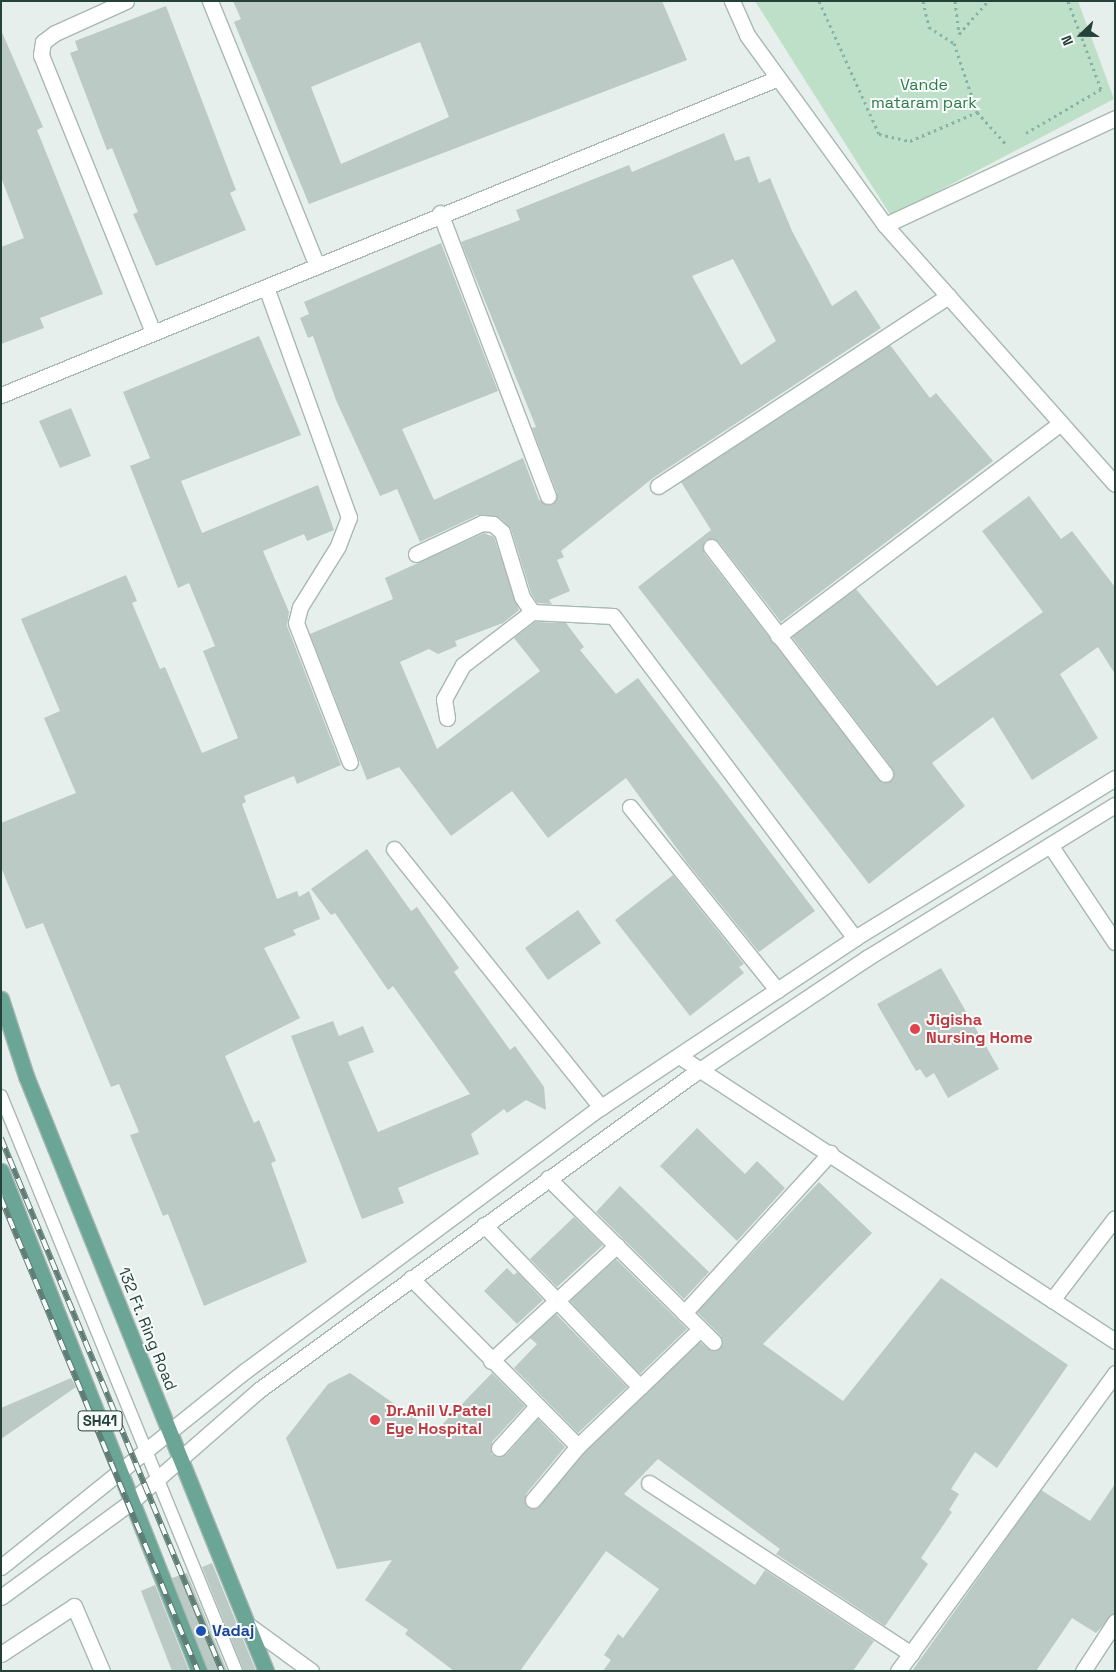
<!DOCTYPE html>
<html>
<head>
<meta charset="utf-8">
<style>
  body { margin:0 }
  #map { position:relative; width:1116px; height:1672px; overflow:hidden; background:#e6efeb; font-family:"Space Grotesk",sans-serif }
  div>[style] { position:absolute }
  .green>* { inset:0; background:#bfe0c8 }
  .building>* { inset:0; background:#bbcac4 }
  .path>* { height:3px; margin-top:-1.5px; transform-origin:0; background:repeating-linear-gradient(90deg,#86b3a5 0 2.5px,transparent 0 6.5px) }
  .roads { filter:drop-shadow(1px 0 #a8b8b2) drop-shadow(-1px 0 #a8b8b2) drop-shadow(0 1px #a8b8b2) drop-shadow(0 -1px #a8b8b2) }
  .service>* { height:12px; margin:-6px; padding:0 6px; transform-origin:6px; border-radius:6px; background:#fff }
  .minor>* { height:15px; margin:-7.5px; padding:0 7.5px; transform-origin:7.5px; border-radius:7.5px; background:#fff }
  .secondary>* { height:15px; margin:-7.5px; padding:0 7.5px; transform-origin:7.5px; border-radius:7.5px; background:#fff }
  .primary>* { height:15px; margin:-7.5px; padding:0 7.5px; transform-origin:7.5px; border-radius:7.5px; background:#6aa596 }
  .rail>* { height:5.5px; margin-top:-2.75px; transform-origin:0; background:repeating-linear-gradient(90deg,#f7fbf9 0 11px,#5f7d75 0 22px); box-sizing:border-box; border-block:1px solid #5f7d75 }
  .dots>* { width:14px; height:14px; translate:-50% -50%; box-sizing:border-box; border:2px solid #f7fbf9; border-radius:50% }
  span { translate:-50% -50%; white-space:nowrap; text-align:center; line-height:1.15; -webkit-text-stroke:4px #f7fbf9; paint-order:stroke }
  .shield-label span { padding:1px 4px; background:#f7fbf9; border:1px solid; border-radius:4px; -webkit-text-stroke-width:0 }
  .shield-label { font-size:15px; color:#24423a; font-weight:700 }
  .park-label { font-size:16px; color:#2d7a4b }
  .health-label { font-size:16px; color:#be3a42; font-weight:700 }
  .left { translate:0 -50%; text-align:left }
  .street-label { font-size:16px; color:#24423a }
  .transit-label { font-size:16px; color:#164399; font-weight:700 }
  .frame { position:absolute; inset:0; border:2px solid #24423a; pointer-events:none }
  .north { position:absolute; left:1056px; top:10px; width:50px; height:50px; -webkit-text-stroke:4px #f7fbf9; paint-order:stroke; rotate:248deg; font-size:14px; font-weight:700; line-height:20px; text-align:center; color:#24423a }
  .north::after { content:''; display:block; margin:auto; width:18px; height:22px; background:#24423a; clip-path:polygon(50% 0,100% 100%,50% 72%,0 100%) }
</style>
</head>
<body>
<div id="map">
  <div class="green">
    <div style="clip-path:polygon(755px 1px,1078px 1px,1114px 99px,891px 216px)"></div>
  </div>
  <div class="building">
    <div style="clip-path:polygon(evenodd,233px 1px,662px 1px,687px 60px,309px 204px,234px 22px,241px 19px,233px 1px,420px 42px,449px 117px,341px 164px,311px 87px,420px 42px)"></div>
    <div style="clip-path:polygon(166px 6px,236px 190px,230px 193px,246px 230px,156px 266px,133px 214px,138px 212px,112px 148px,107px 150px,70px 53px,78px 50px,75px 41px)"></div>
    <div style="clip-path:polygon(1px 30px,43px 127px,37px 130px,103px 294px,40px 318px,44px 328px,1px 344px,1px 247px,24px 238px,1px 177px)"></div>
    <div style="clip-path:polygon(evenodd,724px 133px,735px 161px,749px 156px,759px 183px,770px 178px,792px 231px,832px 306px,856px 290px,881px 328px,653px 478px,561px 551px,564px 557px,557px 560px,570px 591px,549px 600px,552px 604px,537px 603px,531px 593px,511px 529px,499px 517px,478px 515px,420px 542px,397px 489px,380px 496px,336px 400px,313px 336px,308px 338px,300px 318px,309px 314px,304px 302px,441px 243px,498px 391px,402px 429px,434px 500px,523px 458px,539px 500px,552px 505px,557px 493px,532px 428px,536px 427px,461px 242px,520px 220px,516px 210px,629px 165px,632px 172px,724px 133px,733px 259px,776px 341px,741px 365px,692px 276px,733px 259px)"></div>
    <div style="clip-path:polygon(259px 336px,301px 435px,181px 481px,202px 533px,318px 485px,334px 530px,307px 541px,304px 534px,263px 551px,289px 612px,287px 626px,341px 765px,297px 784px,294px 776px,244px 796px,246px 802px,242px 804px,277px 899px,297px 891px,299px 897px,309px 891px,320px 919px,293px 930px,296px 935px,264px 948px,300px 1018px,225px 1056px,254px 1123px,259px 1120px,276px 1161px,271px 1163px,307px 1262px,204px 1306px,168px 1214px,163px 1216px,130px 1135px,139px 1132px,119px 1084px,111px 1087px,43px 923px,26px 929px,1px 867px,1px 823px,76px 793px,44px 718px,60px 711px,21px 619px,126px 575px,137px 601px,132px 603px,160px 669px,165px 667px,202px 753px,238px 738px,203px 651px,215px 646px,189px 583px,178px 588px,130px 466px,150px 458px,123px 392px)"></div>
    <div style="clip-path:polygon(890px 345px,930px 398px,936px 393px,993px 461px,781px 622px,718px 541px,705px 540px,704px 553px,882px 783px,893px 778px,892px 768px,792px 637px,856px 589px,937px 686px,1043px 612px,982px 531px,1029px 496px,1061px 539px,1072px 531px,1115px 587px,1115px 674px,1098px 647px,1060px 674px,1098px 738px,1032px 780px,993px 717px,932px 763px,965px 806px,869px 884px,638px 587px,711px 530px,681px 482px)"></div>
    <div style="clip-path:polygon(71px 408px,91px 456px,60px 468px,39px 421px)"></div>
    <div style="clip-path:polygon(484px 533px,494px 537px,519px 610px,503px 623px,455px 641px,457px 646px,438px 654px,429px 649px,400px 662px,437px 749px,540px 671px,514px 638px,535px 622px,566px 623px,584px 647px,580px 650px,616px 694px,638px 678px,815px 911px,759px 952px,688px 864px,626px 778px,548px 838px,512px 791px,451px 836px,399px 767px,367px 780px,310px 634px,393px 599px,385px 578px)"></div>
    <div style="clip-path:polygon(367px 849px,411px 911px,417px 907px,459px 968px,454px 972px,510px 1050px,515px 1046px,544px 1087px,546px 1110px,526px 1100px,507px 1113px,504px 1109px,471px 1134px,479px 1154px,398px 1188px,404px 1203px,362px 1219px,291px 1036px,333px 1021px,339px 1036px,363px 1026px,374px 1052px,348px 1062px,378px 1132px,470px 1094px,393px 986px,388px 990px,335px 913px,331px 915px,311px 889px)"></div>
    <div style="clip-path:polygon(673px 875px,744px 964px,739px 967px,744px 973px,690px 1016px,615px 920px)"></div>
    <div style="clip-path:polygon(578px 910px,601px 943px,548px 980px,525px 948px)"></div>
    <div style="clip-path:polygon(941px 968px,999px 1069px,948px 1098px,934px 1073px,926px 1078px,920px 1069px,916px 1071px,877px 1004px)"></div>
    <div style="clip-path:polygon(697px 1128px,745px 1174px,757px 1161px,785px 1188px,737px 1241px,660px 1166px)"></div>
    <div style="clip-path:polygon(819px 1182px,872px 1233px,763px 1344px,843px 1401px,941px 1278px,1068px 1365px,997px 1468px,975px 1452px,951px 1489px,959px 1494px,949px 1510px,952px 1512px,921px 1558px,928px 1564px,885px 1626px,776px 1554px,780px 1549px,658px 1459px,624px 1494px,755px 1585px,765px 1570px,874px 1641px,853px 1671px,603px 1671px,611px 1660px,604px 1655px,618px 1634px,623px 1638px,659px 1589px,606px 1551px,520px 1671px,454px 1671px,405px 1634px,408px 1630px,365px 1600px,392px 1560px,337px 1569px,286px 1438px,328px 1384px,350px 1373px,435px 1432px,492px 1373px,525px 1406px,492px 1442px,492px 1455px,506px 1455px,538px 1419px,565px 1447px,526px 1494px,527px 1507px,537px 1509px,585px 1452px,700px 1342px,711px 1351px,721px 1348px,721px 1336px,697px 1312px)"></div>
    <div style="clip-path:polygon(620px 1186px,709px 1272px,684px 1299px,596px 1212px)"></div>
    <div style="clip-path:polygon(574px 1217px,603px 1245px,557px 1287px,530px 1259px)"></div>
    <div style="clip-path:polygon(616px 1259px,687px 1329px,640px 1374px,570px 1301px)"></div>
    <div style="clip-path:polygon(507px 1268px,514px 1275px,517px 1272px,543px 1300px,517px 1324px,484px 1291px)"></div>
    <div style="clip-path:polygon(556px 1314px,627px 1387px,578px 1433px,514px 1368px,537px 1344px,530px 1338px)"></div>
    <div style="clip-path:polygon(71px 1378px,76px 1387px,1px 1439px,1px 1408px)"></div>
    <div style="clip-path:polygon(1115px 1484px,1115px 1613px,1096px 1633px,1072px 1618px,1036px 1671px,912px 1671px,1041px 1490px,1090px 1521px)"></div>
    <div style="clip-path:polygon(212px 1563px,256px 1671px,244px 1671px,202px 1567px)"></div>
    <div style="clip-path:polygon(187px 1573px,227px 1671px,208px 1671px,172px 1578px)"></div>
    <div style="clip-path:polygon(155px 1585px,189px 1671px,172px 1671px,141px 1591px)"></div>
  </div>
  <div class="path">
    <div style="left:819px;top:1px;width:146px;rotate:65.7deg"></div>
    <div style="left:879px;top:134px;width:32px;rotate:13deg"></div>
    <div style="left:910px;top:141px;width:73px;rotate:-23.4deg"></div>
    <div style="left:977px;top:112px;width:42px;rotate:47.9deg"></div>
    <div style="left:923px;top:1px;width:27px;rotate:77deg"></div>
    <div style="left:929px;top:27px;width:30px;rotate:33deg"></div>
    <div style="left:954px;top:43px;width:73px;rotate:71.6deg"></div>
    <div style="left:955px;top:1px;width:33px;rotate:83deg"></div>
    <div style="left:959px;top:34px;width:44px;rotate:-48.7deg"></div>
    <div style="left:1026px;top:133px;width:87px;rotate:-30.4deg"></div>
    <div style="left:1101px;top:89px;width:94px;rotate:-110.6deg"></div>
  </div>
  <div class="roads">
    <div class="service">
      <div style="left:1px;top:1096px;width:621px;rotate:67.77deg"></div>
    </div>
    <div class="minor">
      <div style="left:126px;top:1px;width:78px;rotate:155.7deg"></div>
      <div style="left:55px;top:33px;width:15px;rotate:143deg"></div>
      <div style="left:43px;top:42px;width:13px;rotate:99deg"></div>
      <div style="left:41px;top:55px;width:299px;rotate:68deg"></div>
      <div style="left:210px;top:1px;width:286px;rotate:68deg"></div>
      <div style="left:732px;top:1px;width:37px;rotate:66deg"></div>
      <div style="left:747px;top:35px;width:235px;rotate:54deg"></div>
      <div style="left:885px;top:225px;width:346px;rotate:48.4deg"></div>
      <div style="left:440px;top:213px;width:303px;rotate:69.1deg"></div>
      <div style="left:885px;top:225px;width:254px;rotate:-24.9deg"></div>
      <div style="left:266px;top:287px;width:245px;rotate:70.2deg"></div>
      <div style="left:349px;top:517px;width:31px;rotate:111deg"></div>
      <div style="left:338px;top:546px;width:72px;rotate:121.9deg"></div>
      <div style="left:300px;top:607px;width:16px;rotate:104deg"></div>
      <div style="left:296px;top:623px;width:149px;rotate:68.8deg"></div>
      <div style="left:1px;top:395px;width:839px;rotate:-22.19deg"></div>
      <div style="left:658px;top:486px;width:347px;rotate:-33.2deg"></div>
      <div style="left:711px;top:547px;width:286px;rotate:52.5deg"></div>
      <div style="left:416px;top:554px;width:73px;rotate:-25.2deg"></div>
      <div style="left:482px;top:523px;width:11px;rotate:5deg"></div>
      <div style="left:493px;top:524px;width:12px;rotate:42deg"></div>
      <div style="left:502px;top:532px;width:68px;rotate:72.9deg"></div>
      <div style="left:522px;top:597px;width:18px;rotate:56deg"></div>
      <div style="left:532px;top:612px;width:81px;rotate:2.8deg"></div>
      <div style="left:613px;top:616px;width:403px;rotate:53.1deg"></div>
      <div style="left:778px;top:636px;width:354px;rotate:-37deg"></div>
      <div style="left:447px;top:718px;width:19px;rotate:-99deg"></div>
      <div style="left:444px;top:699px;width:39px;rotate:-61deg"></div>
      <div style="left:463px;top:665px;width:87px;rotate:-37.5deg"></div>
      <div style="left:630px;top:807px;width:235px;rotate:51.2deg"></div>
      <div style="left:1050px;top:845px;width:117px;rotate:56.2deg"></div>
      <div style="left:394px;top:849px;width:331px;rotate:51.3deg"></div>
      <div style="left:679px;top:1056px;width:521px;rotate:33.17deg"></div>
      <div style="left:548px;top:1178px;width:233px;rotate:44.7deg"></div>
      <div style="left:411px;top:1278px;width:237px;rotate:45.2deg"></div>
      <div style="left:578px;top:1446px;width:86px;rotate:-43.6deg"></div>
      <div style="left:640px;top:1387px;width:225px;rotate:-133.9deg"></div>
      <div style="left:1052px;top:1300px;width:103px;rotate:-52.5deg"></div>
      <div style="left:684px;top:1313px;width:217px;rotate:-47.6deg"></div>
      <div style="left:491px;top:1361px;width:171px;rotate:-42.6deg"></div>
      <div style="left:640px;top:1387px;width:83px;rotate:-44deg"></div>
      <div style="left:499px;top:1448px;width:57px;rotate:-47.9deg"></div>
      <div style="left:649px;top:1483px;width:313px;rotate:33.1deg"></div>
      <div style="left:533px;top:1500px;width:70px;rotate:-50.2deg"></div>
      <div style="left:248px;top:1625px;width:78px;rotate:36.1deg"></div>
      <div style="left:1px;top:1654px;width:87px;rotate:-33.3deg"></div>
      <div style="left:74px;top:1606px;width:71px;rotate:66.7deg"></div>
      <div style="left:898px;top:1671px;width:369px;rotate:-53.9deg"></div>
      <div style="left:1083px;top:1671px;width:59px;rotate:-56.9deg"></div>
    </div>
    <div class="secondary">
      <div style="left:1px;top:1567px;width:313px;rotate:-38.8deg"></div>
      <div style="left:245px;top:1371px;width:443px;rotate:-36.6deg"></div>
      <div style="left:601px;top:1107px;width:305px;rotate:-33.6deg"></div>
      <div style="left:855px;top:938px;width:305px;rotate:-31.6deg"></div>
      <div style="left:1px;top:1597px;width:161px;rotate:-36.2deg"></div>
      <div style="left:131px;top:1502px;width:170px;rotate:-41.2deg"></div>
      <div style="left:259px;top:1390px;width:535px;rotate:-36.04deg"></div>
      <div style="left:692px;top:1075px;width:211px;rotate:-33.8deg"></div>
      <div style="left:867px;top:958px;width:291px;rotate:-31.7deg"></div>
    </div>
    <div class="primary">
      <div style="left:1px;top:999px;width:81px;rotate:72deg"></div>
      <div style="left:26px;top:1076px;width:642px;rotate:68.03deg"></div>
      <div style="left:1px;top:1171px;width:538px;rotate:68.4deg"></div>
    </div>
  </div>
  <div class="rail">
    <div style="left:1px;top:1138px;width:577px;rotate:67.48deg"></div>
    <div style="left:1px;top:1198px;width:512px;rotate:67.39deg"></div>
  </div>
  <div class="dots">
    <div style="left:915px;top:1029px;background:#e0444e"></div>
    <div style="left:375px;top:1420px;background:#e0444e"></div>
    <div style="left:201px;top:1631px;background:#1a4fb4"></div>
  </div>
  <div class="shield-label">
    <span style="left:100px;top:1421px">SH41</span>
  </div>
  <div class="park-label">
    <span style="left:924px;top:94px">Vande<br>mataram park</span>
  </div>
  <div class="health-label">
    <span class="left" style="left:926px;top:1029px">Jigisha<br>Nursing Home</span>
    <span class="left" style="left:386px;top:1420px">Dr.Anil V.Patel<br>Eye Hospital</span>
  </div>
  <div class="street-label">
    <span style="left:147px;top:1329px;rotate:68deg">132 Ft. Ring Road</span>
  </div>
  <div class="transit-label">
    <span class="left" style="left:212px;top:1631px">Vadaj</span>
  </div>
  <div class="frame"></div>
  <div class="north">N</div>
</div>
</body>
</html>
